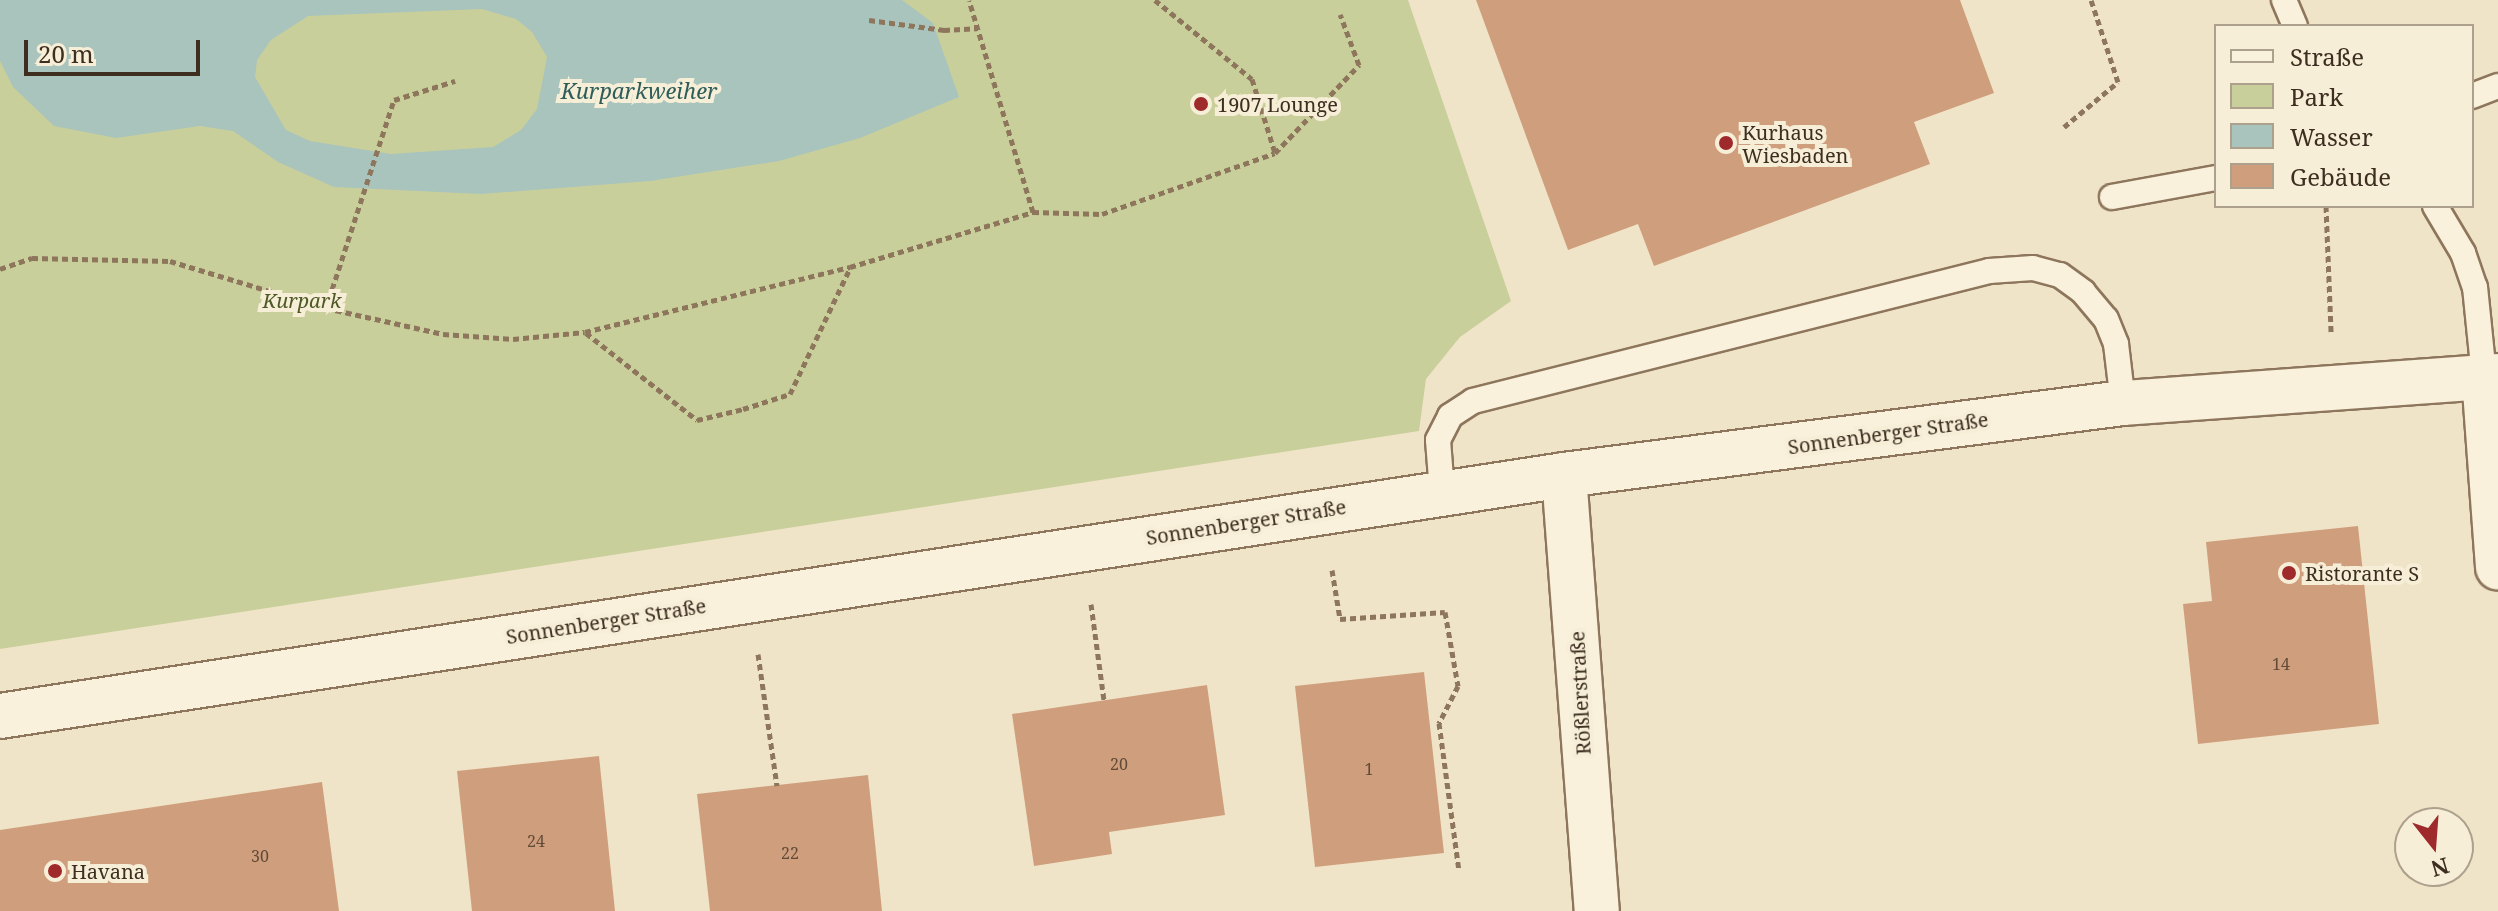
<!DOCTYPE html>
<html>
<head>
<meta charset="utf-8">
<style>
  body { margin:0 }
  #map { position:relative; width:2498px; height:911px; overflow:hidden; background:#f0e4c8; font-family:"Noto Serif",serif }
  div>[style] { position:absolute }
  .green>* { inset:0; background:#c9cf9b }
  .water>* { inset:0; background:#a9c4bc }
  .building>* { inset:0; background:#cf9f7d }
  .path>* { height:5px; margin-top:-2.5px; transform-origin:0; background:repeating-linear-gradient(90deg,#8d765c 0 6px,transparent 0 10px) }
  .roads { filter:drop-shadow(2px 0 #8d765c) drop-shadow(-2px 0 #8d765c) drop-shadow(0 2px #8d765c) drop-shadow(0 -2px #8d765c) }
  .lane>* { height:24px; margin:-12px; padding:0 12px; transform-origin:12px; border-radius:12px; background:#faf1dc }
  .street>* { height:44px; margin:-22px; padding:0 22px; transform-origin:22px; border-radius:22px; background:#faf1dc }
  .secondary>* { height:44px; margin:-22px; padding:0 22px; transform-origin:22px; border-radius:22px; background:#faf1dc }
  .dots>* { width:22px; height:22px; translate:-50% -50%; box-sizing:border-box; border:4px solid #f7eed8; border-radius:50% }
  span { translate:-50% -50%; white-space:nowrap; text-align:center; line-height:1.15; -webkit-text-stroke:8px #f7eed8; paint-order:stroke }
  .number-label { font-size:16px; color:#624a37 }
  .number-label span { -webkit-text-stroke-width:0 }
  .poi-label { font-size:20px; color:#3d2e20 }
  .left { translate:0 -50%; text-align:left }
  .park-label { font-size:20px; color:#4d5a26; font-style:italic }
  .street-label { font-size:20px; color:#3d2e20 }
  .water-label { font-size:22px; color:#2f5d5a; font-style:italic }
  .legend { position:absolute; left:2214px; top:24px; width:260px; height:184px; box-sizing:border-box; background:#f7eed8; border:2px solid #ada18e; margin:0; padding:10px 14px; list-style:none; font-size:24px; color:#3d2e20 }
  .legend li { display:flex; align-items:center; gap:16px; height:40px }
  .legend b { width:40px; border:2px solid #ada18e }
  .north { position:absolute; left:2394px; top:807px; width:80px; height:80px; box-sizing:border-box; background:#f7eed8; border:2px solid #ada18e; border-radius:50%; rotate:163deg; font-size:22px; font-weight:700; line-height:32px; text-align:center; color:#3d2e20 }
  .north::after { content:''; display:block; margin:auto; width:28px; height:36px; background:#9e2a2b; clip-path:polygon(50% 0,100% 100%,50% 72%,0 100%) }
  .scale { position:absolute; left:24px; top:40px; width:176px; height:36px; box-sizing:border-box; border:4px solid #3d2e20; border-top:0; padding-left:10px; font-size:24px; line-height:28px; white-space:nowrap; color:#3d2e20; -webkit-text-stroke:6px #f7eed8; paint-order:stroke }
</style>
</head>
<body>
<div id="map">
  <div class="green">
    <div style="clip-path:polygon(0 0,1408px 0,1511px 301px,1460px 337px,1426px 379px,1419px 431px,0 649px)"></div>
  </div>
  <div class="water">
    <div style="clip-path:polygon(evenodd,0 0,902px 0,933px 23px,959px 97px,860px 138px,779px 161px,650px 181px,481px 194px,334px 187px,278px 162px,233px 131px,200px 126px,116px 138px,54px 126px,13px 87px,0 61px,0 0,482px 9px,516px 19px,532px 32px,547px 57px,537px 109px,521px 130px,493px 147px,391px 154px,310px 141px,286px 130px,255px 77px,257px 60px,271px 40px,308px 16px,482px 9px)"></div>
  </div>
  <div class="building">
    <div style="clip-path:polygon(1476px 0,1960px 0,1994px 93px,1914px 122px,1930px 164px,1654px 266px,1638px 224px,1568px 250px)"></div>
    <div style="clip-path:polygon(2358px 526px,2379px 724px,2198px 744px,2183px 604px,2212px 601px,2206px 542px)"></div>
    <div style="clip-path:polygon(1424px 672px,1444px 853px,1315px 867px,1295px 686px)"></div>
    <div style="clip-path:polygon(1207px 685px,1225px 815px,1109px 832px,1112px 854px,1034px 866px,1012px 714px)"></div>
    <div style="clip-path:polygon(599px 756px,615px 911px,472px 911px,457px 771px)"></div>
    <div style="clip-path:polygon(868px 775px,882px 911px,710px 911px,697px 794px)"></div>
    <div style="clip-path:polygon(322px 782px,339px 911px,0 911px,0 830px)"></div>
  </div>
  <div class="path">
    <div style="left:1155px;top:0;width:125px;rotate:39.2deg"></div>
    <div style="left:1252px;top:79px;width:77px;rotate:72.7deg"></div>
    <div style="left:869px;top:20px;width:76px;rotate:7.6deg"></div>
    <div style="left:944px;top:30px;width:33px;rotate:-3deg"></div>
    <div style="left:2064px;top:127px;width:70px;rotate:-39.8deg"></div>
    <div style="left:2118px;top:82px;width:86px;rotate:-108.2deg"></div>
    <div style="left:2326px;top:206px;width:126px;rotate:87.7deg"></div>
    <div style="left:1033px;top:212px;width:69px;rotate:1.7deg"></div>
    <div style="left:1102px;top:214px;width:183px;rotate:-19.4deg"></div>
    <div style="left:1275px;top:153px;width:122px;rotate:-46.3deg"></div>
    <div style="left:1359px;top:65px;width:54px;rotate:-110.4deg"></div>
    <div style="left:0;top:269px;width:34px;rotate:-19deg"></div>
    <div style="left:32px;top:258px;width:138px;rotate:1.2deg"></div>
    <div style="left:170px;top:261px;width:163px;rotate:16.8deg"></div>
    <div style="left:326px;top:308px;width:120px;rotate:12.5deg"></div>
    <div style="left:443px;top:334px;width:70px;rotate:4.1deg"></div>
    <div style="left:513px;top:339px;width:72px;rotate:-5.6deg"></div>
    <div style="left:585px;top:332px;width:273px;rotate:-13.8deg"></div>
    <div style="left:850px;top:267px;width:191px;rotate:-16.7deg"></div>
    <div style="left:1033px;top:212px;width:221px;rotate:-106.8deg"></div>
    <div style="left:326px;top:308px;width:219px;rotate:-71.9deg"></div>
    <div style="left:394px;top:100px;width:64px;rotate:-17.3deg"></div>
    <div style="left:586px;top:333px;width:141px;rotate:38.1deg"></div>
    <div style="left:697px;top:420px;width:47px;rotate:-13.4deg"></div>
    <div style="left:743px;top:409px;width:49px;rotate:-17.7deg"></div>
    <div style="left:790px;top:394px;width:140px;rotate:-64.5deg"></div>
    <div style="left:1332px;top:570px;width:50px;rotate:80.7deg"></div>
    <div style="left:1340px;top:619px;width:105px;rotate:-3.8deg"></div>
    <div style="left:1445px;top:612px;width:75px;rotate:80deg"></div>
    <div style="left:1458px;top:686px;width:42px;rotate:117.2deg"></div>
    <div style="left:1439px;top:723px;width:149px;rotate:82.3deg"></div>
    <div style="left:1091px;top:604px;width:97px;rotate:82.3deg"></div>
    <div style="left:758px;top:654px;width:133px;rotate:81.8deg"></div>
  </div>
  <div class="roads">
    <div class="lane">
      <div style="left:2284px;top:0;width:28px;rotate:67deg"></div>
      <div style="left:2472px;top:96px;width:28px;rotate:-21deg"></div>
      <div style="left:2112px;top:197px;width:106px;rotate:-10.4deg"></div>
      <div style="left:2435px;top:206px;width:55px;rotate:59.2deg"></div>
      <div style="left:2463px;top:253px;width:36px;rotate:71deg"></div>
      <div style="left:2475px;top:287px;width:89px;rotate:84.2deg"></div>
      <div style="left:1442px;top:492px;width:52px;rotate:-94.4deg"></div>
      <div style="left:1438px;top:440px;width:27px;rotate:-63deg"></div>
      <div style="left:1450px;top:416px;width:27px;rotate:-33deg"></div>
      <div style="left:1473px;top:401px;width:532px;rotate:-14.14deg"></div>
      <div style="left:1989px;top:271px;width:44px;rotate:-3.9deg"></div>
      <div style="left:2033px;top:268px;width:28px;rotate:15deg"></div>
      <div style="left:2060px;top:275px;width:29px;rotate:36deg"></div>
      <div style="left:2083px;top:292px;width:35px;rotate:50deg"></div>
      <div style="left:2106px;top:319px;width:27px;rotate:68deg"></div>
      <div style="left:2116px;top:344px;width:59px;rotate:83.2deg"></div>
    </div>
    <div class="street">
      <div style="left:2484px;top:376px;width:192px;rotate:85.8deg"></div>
      <div style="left:1564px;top:475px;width:437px;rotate:85.7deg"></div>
    </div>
    <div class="secondary">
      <div style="left:0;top:716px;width:1582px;rotate:-8.76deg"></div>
      <div style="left:1564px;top:475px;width:564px;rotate:-7.34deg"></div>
      <div style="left:2123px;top:403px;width:376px;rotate:-4.1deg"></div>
    </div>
  </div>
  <div class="dots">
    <div style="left:1201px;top:104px;background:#9e2a2b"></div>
    <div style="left:1726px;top:143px;background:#9e2a2b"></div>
    <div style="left:2289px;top:573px;background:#9e2a2b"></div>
    <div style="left:55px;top:871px;background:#9e2a2b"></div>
  </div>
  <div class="number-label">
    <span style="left:2281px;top:664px">14</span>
    <span style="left:1119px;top:764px">20</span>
    <span style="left:1369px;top:769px">1</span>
    <span style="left:536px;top:841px">24</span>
    <span style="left:790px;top:853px">22</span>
    <span style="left:260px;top:856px">30</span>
  </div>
  <div class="poi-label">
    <span class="left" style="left:1217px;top:104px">1907 Lounge</span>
    <span class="left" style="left:1742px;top:144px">Kurhaus<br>Wiesbaden</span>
    <span class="left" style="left:2305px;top:573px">Ristorante S</span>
    <span class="left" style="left:71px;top:871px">Havana</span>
  </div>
  <div class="park-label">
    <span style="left:302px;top:300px">Kurpark</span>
  </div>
  <div class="street-label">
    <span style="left:1888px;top:433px;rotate:-8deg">Sonnenberger Straße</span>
    <span style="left:1246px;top:522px;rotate:-9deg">Sonnenberger Straße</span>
    <span style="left:606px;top:621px;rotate:-9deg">Sonnenberger Straße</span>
    <span style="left:1580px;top:693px;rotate:-93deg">Rößlerstraße</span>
  </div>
  <div class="water-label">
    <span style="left:639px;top:91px">Kurparkweiher</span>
  </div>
  <ul class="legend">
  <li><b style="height:10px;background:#faf1dc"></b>Straße</li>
  <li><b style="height:22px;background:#c9cf9b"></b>Park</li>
  <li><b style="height:22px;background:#a9c4bc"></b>Wasser</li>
  <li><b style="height:22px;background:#cf9f7d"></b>Gebäude</li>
  </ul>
  <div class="north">N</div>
  <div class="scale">20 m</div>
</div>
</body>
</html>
